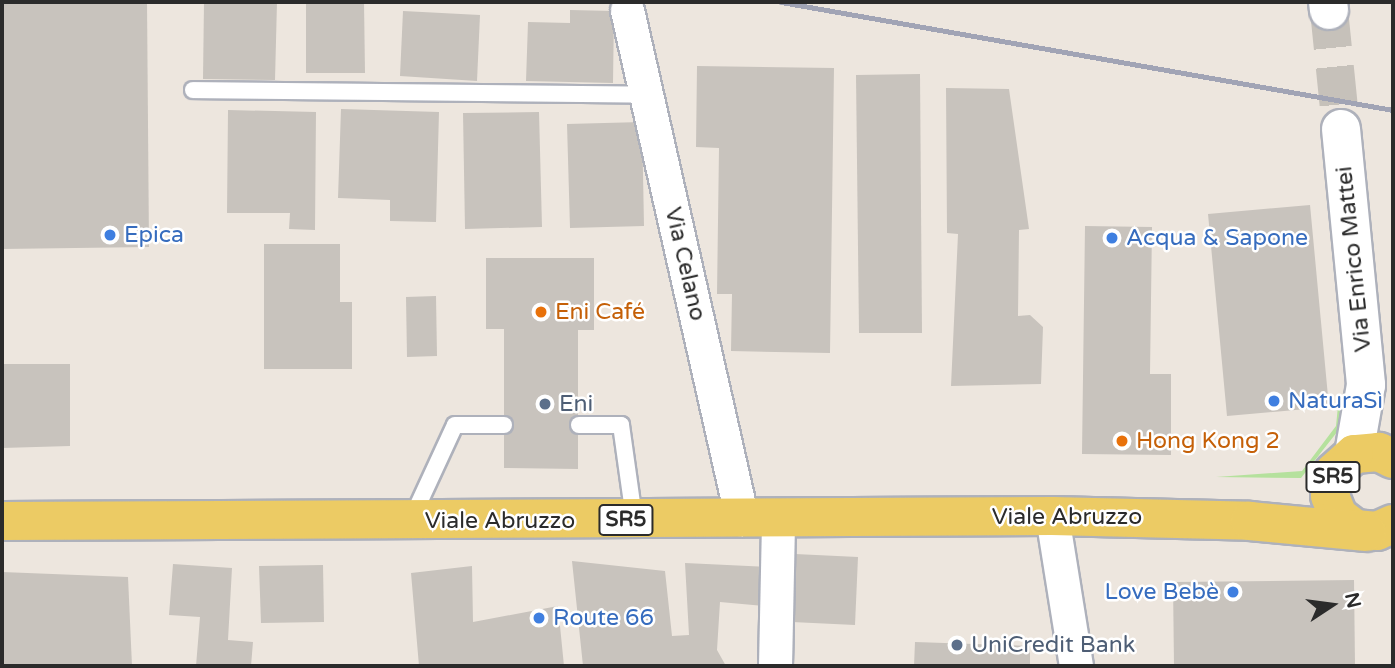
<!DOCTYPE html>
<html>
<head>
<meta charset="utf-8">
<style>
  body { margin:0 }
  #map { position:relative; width:1395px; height:668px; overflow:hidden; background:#ede6de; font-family:"Varela Round",sans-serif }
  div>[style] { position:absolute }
  .green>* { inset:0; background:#b5e19d }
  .building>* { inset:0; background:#c8c3bd }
  .tertiary-tunnel>* { height:38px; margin-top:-19px; transform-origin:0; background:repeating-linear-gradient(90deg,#c6c1ba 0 38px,transparent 0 57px) }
  .roads { filter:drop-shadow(2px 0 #aeb1bb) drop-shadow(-2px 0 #aeb1bb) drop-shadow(0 2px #aeb1bb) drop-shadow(0 -2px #aeb1bb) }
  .service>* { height:16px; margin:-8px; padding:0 8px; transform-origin:8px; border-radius:8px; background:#fff }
  .minor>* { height:33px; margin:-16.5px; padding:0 16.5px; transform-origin:16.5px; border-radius:16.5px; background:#fff }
  .tertiary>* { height:38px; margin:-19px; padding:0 19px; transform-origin:19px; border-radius:19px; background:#fff }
  .primary>* { height:38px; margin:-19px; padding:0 19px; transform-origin:19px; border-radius:19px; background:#eccb64 }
  .rail>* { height:5px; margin:-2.5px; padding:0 2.5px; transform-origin:2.5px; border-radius:2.5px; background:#a1a4b5 }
  .dots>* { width:19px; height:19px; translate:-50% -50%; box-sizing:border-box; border:4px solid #fff; border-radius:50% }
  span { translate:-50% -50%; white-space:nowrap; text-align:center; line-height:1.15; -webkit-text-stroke:5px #fff; paint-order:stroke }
  .shield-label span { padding:2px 5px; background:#fff; border:2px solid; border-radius:5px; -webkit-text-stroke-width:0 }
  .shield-label { font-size:21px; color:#2b2b2b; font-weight:700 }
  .shop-label { font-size:23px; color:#366cbe }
  .left { translate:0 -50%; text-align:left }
  .right { translate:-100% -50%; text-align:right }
  .street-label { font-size:23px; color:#2b2b2b }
  .food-label { font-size:23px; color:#c56008 }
  .service-label { font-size:23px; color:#4e5e75 }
  .frame { position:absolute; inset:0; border:4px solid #2b2b2b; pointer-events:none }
  .north { position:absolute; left:1297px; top:570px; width:70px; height:70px; -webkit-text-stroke:5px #fff; paint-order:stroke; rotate:77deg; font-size:19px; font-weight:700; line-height:28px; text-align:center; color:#2b2b2b }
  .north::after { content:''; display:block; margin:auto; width:24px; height:32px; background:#2b2b2b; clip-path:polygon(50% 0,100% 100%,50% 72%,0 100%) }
</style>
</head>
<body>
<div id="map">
  <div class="green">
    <div style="clip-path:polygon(1338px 406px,1344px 406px,1341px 427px,1301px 478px,1216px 477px,1302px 471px,1336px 426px)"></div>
  </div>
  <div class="building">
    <div style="clip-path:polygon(2px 2px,147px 2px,149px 247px,2px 249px)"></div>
    <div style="clip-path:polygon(204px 2px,277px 2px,275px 80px,203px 79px)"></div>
    <div style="clip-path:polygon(306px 2px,364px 2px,365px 73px,306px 73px)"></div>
    <div style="clip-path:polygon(570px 10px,614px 11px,613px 83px,526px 81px,528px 22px,570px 23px)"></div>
    <div style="clip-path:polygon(403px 11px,480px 15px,477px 81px,400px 76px)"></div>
    <div style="clip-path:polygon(697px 66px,834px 68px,830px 353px,731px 351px,732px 294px,717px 294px,719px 148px,696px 147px)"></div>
    <div style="clip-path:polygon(920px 74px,922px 333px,859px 333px,856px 75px)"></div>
    <div style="clip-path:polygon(946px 88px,1009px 89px,1029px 229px,1019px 230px,1018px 316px,1030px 315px,1043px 327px,1041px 384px,951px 386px,958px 234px,947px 233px)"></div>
    <div style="clip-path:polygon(341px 109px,439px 112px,436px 222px,390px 221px,390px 200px,338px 198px)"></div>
    <div style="clip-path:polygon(228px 110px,316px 112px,315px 230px,289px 229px,290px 213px,227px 213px)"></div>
    <div style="clip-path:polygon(539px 112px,542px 227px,465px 229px,463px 113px)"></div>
    <div style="clip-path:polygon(642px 122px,644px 226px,570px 228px,567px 124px)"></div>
    <div style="clip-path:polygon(1310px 205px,1329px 407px,1227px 416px,1208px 214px)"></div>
    <div style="clip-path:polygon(1085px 226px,1152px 227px,1150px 374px,1171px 374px,1171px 455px,1082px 454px)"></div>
    <div style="clip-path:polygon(264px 244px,340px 244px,340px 302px,352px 302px,352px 369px,264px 369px)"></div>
    <div style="clip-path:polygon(486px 258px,594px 258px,594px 330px,578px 330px,578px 469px,504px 468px,504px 329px,486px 329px)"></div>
    <div style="clip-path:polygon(436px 296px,437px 356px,407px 357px,406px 297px)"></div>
    <div style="clip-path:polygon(2px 364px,70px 364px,70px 446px,2px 448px)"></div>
    <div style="clip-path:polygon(795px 554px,858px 557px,855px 625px,792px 622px)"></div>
    <div style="clip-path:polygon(572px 561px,665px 571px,672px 636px,689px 635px,685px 563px,767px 567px,765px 606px,720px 602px,717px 650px,726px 666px,583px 666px)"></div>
    <div style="clip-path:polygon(173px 564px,232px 568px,228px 640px,253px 642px,251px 666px,196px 666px,200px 617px,169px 615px)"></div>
    <div style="clip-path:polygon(323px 565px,324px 622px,261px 623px,259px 566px)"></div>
    <div style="clip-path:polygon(472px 566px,473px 622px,558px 606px,564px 666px,419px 666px,411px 573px)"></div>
    <div style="clip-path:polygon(2px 572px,128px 577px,132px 666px,2px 666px)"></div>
    <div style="clip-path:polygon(1354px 580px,1355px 666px,1174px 666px,1173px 582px)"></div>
    <div style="clip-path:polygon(915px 642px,1030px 646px,1030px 666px,914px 666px)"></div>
  </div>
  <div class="tertiary-tunnel">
    <div style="left:1329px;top:10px;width:120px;rotate:84.2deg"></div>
  </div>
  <div class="roads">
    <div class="service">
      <div style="left:193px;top:90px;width:454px;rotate:0.6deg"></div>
      <div style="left:579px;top:425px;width:42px"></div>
      <div style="left:621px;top:425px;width:93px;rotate:82deg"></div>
      <div style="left:412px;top:518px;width:102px;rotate:-65.2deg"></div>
      <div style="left:455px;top:425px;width:49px"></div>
    </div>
    <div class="minor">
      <div style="left:627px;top:10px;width:522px;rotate:77.27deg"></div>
      <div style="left:1052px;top:516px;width:152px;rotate:80.9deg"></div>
      <div style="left:775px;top:666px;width:148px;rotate:-88.8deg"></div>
    </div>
    <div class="tertiary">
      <div style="left:1328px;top:2px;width:8px;rotate:83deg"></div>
      <div style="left:1341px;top:129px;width:257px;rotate:84.4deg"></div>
      <div style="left:1366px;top:385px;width:70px;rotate:99.9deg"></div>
    </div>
    <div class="primary">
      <div style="left:1393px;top:459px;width:16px;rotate:-153deg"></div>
      <div style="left:1379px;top:452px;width:25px;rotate:175deg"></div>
      <div style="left:1354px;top:454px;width:27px;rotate:138deg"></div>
      <div style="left:1334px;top:472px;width:24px;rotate:99deg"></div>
      <div style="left:1330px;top:496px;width:22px;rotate:68deg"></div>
      <div style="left:1338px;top:516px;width:21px;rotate:37deg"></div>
      <div style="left:1355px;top:529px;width:22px;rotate:5deg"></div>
      <div style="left:1377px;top:531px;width:17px;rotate:-24deg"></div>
      <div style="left:2px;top:521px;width:1050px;rotate:-0.27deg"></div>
      <div style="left:1052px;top:516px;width:198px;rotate:1.4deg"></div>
      <div style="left:1250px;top:521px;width:117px;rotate:5.4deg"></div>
    </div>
  </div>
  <div class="rail">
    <div style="left:781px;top:2px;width:621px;rotate:10.01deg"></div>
  </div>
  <div class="dots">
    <div style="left:110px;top:235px;background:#3f7fe0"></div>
    <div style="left:1112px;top:238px;background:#3f7fe0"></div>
    <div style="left:541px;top:312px;background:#e8710a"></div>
    <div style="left:1274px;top:401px;background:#3f7fe0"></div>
    <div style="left:545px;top:404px;background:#5c6f8a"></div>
    <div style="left:1122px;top:441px;background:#e8710a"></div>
    <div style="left:1233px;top:592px;background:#3f7fe0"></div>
    <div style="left:539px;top:618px;background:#3f7fe0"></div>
    <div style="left:957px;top:645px;background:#5c6f8a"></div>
  </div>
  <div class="shield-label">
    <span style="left:1333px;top:477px">SR5</span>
    <span style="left:626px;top:520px">SR5</span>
  </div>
  <div class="shop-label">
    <span class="left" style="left:124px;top:235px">Epica</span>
    <span class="left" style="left:1126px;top:238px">Acqua &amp; Sapone</span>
    <span class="left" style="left:1288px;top:401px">NaturaSì</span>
    <span class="right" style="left:1219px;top:592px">Love Bebè</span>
    <span class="left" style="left:553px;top:618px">Route 66</span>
  </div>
  <div class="street-label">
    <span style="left:1354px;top:259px;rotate:-96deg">Via Enrico Mattei</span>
    <span style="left:685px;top:264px;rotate:77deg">Via Celano</span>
    <span style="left:1067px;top:517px">Viale Abruzzo</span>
    <span style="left:500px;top:521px">Viale Abruzzo</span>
  </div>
  <div class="food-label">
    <span class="left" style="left:555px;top:312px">Eni Café</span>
    <span class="left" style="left:1136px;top:441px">Hong Kong 2</span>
  </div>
  <div class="service-label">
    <span class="left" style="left:559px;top:404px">Eni</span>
    <span class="left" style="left:971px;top:645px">UniCredit Bank</span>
  </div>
  <div class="frame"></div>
  <div class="north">N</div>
</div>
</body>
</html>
